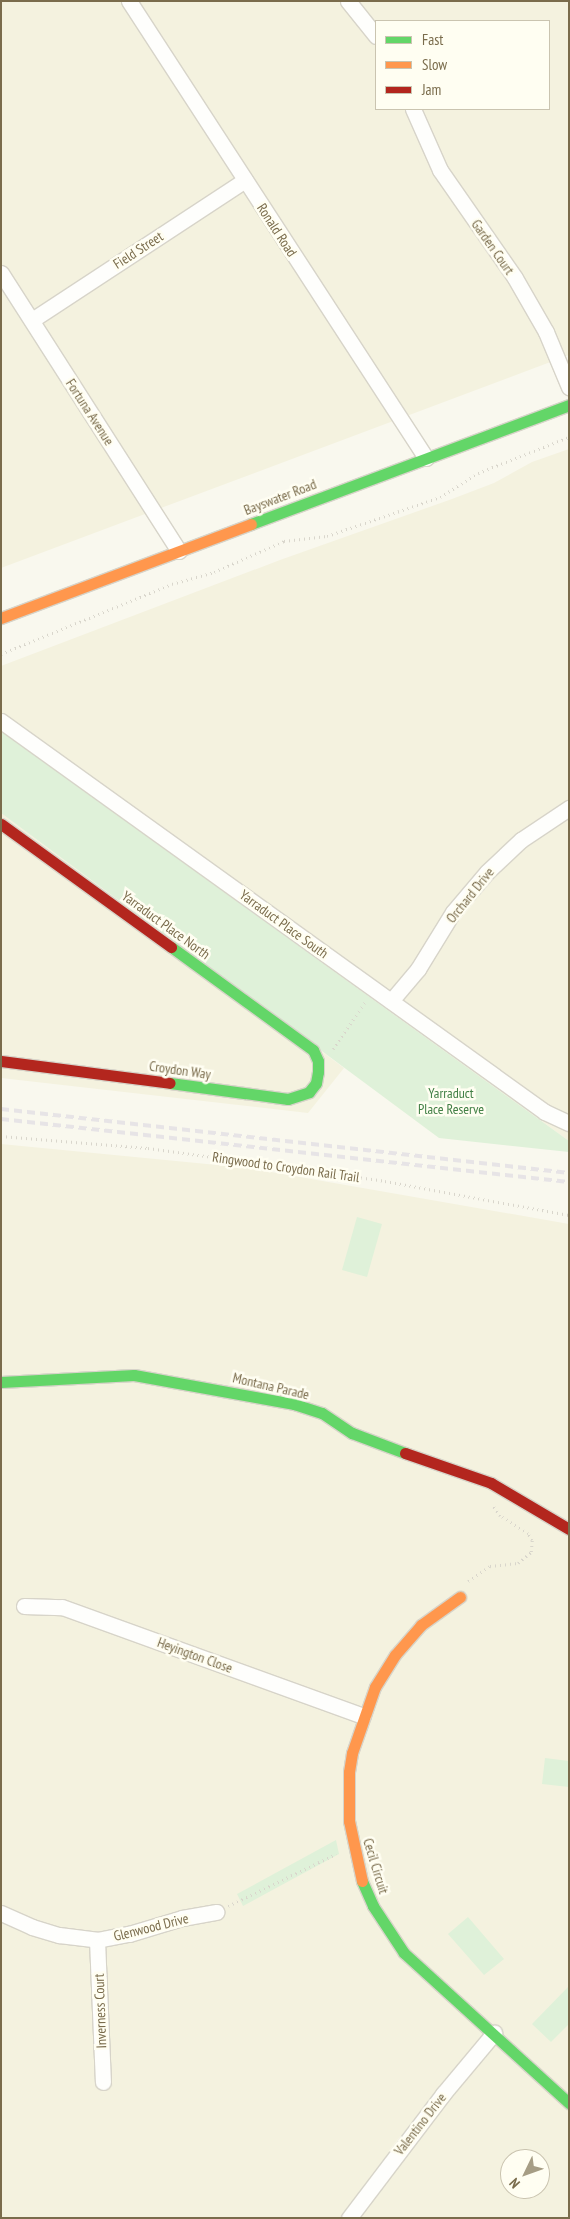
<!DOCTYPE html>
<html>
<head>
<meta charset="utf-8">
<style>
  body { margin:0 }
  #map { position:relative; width:570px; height:2219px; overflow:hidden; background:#f9f8ee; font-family:"PT Sans Narrow",sans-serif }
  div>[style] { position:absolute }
  .residential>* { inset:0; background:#f4f2df }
  .green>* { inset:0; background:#dff1d9 }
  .path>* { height:2.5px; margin-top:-1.25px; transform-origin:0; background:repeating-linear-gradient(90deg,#d9d6cc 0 1px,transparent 0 5px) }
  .roads { filter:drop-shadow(1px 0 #d7d4c9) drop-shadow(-1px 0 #d7d4c9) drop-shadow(0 1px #d7d4c9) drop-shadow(0 -1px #d7d4c9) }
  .street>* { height:15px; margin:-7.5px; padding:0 7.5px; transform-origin:7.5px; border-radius:7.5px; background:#fefefc }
  .fast>* { height:11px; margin:-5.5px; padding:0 5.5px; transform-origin:5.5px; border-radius:5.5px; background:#63d668 }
  .slow>* { height:11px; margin:-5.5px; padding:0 5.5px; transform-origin:5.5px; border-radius:5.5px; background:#ff974d }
  .jam>* { height:11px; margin:-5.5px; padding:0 5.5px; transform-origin:5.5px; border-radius:5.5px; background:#b3261e }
  .rail>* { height:4px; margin-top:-2px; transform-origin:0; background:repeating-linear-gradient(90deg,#e7e4e6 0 8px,transparent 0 13px) }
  span { translate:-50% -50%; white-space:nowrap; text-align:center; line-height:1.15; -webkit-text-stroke:5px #fffef2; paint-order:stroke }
  .street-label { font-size:14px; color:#7a6c4c }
  .park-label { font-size:14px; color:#428046 }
  .frame { position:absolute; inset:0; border:2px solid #7a6c4c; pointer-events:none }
  .legend { position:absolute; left:375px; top:20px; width:175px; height:90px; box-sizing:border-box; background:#fffef2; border:1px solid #cac4b0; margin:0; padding:6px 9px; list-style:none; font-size:15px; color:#7a6c4c }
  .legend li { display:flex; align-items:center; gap:10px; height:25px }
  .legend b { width:25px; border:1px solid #cac4b0 }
  .north { position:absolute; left:500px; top:2149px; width:50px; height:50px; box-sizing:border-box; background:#fffef2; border:1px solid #cac4b0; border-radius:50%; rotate:228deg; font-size:14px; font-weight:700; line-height:20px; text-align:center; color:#7a6c4c }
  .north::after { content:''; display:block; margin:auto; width:18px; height:22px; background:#a69d85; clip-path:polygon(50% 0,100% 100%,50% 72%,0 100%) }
</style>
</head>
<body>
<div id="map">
  <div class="residential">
    <div style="clip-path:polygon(evenodd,1px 1px,569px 1px,569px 355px,1px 568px,1px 1px,376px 21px,549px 21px,549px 109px,376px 109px,376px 21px)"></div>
    <div style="clip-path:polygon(569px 449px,569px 1141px,1px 731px,1px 666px,280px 560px,452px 499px,494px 483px,532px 462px)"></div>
    <div style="clip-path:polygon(1px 813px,344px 1068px,308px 1113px,1px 1078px)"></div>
    <div style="clip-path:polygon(evenodd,1px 1144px,248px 1168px,569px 1224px,569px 2218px,1px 2218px,1px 1144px,510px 2159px,540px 2159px,540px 2189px,510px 2189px,510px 2159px)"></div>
  </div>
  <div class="green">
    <div style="clip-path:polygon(1px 731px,569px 1141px,569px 1152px,439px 1138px,1px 813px)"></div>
    <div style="clip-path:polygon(357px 1217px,382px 1224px,367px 1277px,342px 1270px)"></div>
    <div style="clip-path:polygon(545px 1758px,569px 1761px,569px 1787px,542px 1784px)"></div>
    <div style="clip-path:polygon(336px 1840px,339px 1854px,243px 1906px,237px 1894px)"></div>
    <div style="clip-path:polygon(468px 1917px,504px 1959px,484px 1975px,448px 1934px)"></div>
    <div style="clip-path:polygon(569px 1986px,569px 2024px,551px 2042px,532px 2024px)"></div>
  </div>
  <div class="path">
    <div style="left:1px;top:654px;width:185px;rotate:-22.3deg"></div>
    <div style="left:172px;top:584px;width:44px;rotate:-15.9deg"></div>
    <div style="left:214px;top:572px;width:77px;rotate:-23.9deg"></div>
    <div style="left:284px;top:541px;width:43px;rotate:-6.6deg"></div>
    <div style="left:327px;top:536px;width:120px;rotate:-19deg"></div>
    <div style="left:440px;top:497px;width:45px;rotate:-32.3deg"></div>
    <div style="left:478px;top:473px;width:98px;rotate:-21.6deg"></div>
    <div style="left:333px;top:1049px;width:57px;rotate:-55.8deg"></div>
    <div style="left:1px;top:1136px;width:147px;rotate:4.7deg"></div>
    <div style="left:148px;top:1148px;width:239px;rotate:7.9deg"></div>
    <div style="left:385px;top:1181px;width:187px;rotate:10.5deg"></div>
    <div style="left:468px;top:1581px;width:27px;rotate:-34deg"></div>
    <div style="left:490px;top:1566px;width:28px;rotate:-6deg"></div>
    <div style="left:518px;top:1563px;width:17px;rotate:-40deg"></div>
    <div style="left:531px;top:1552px;width:12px;rotate:-85deg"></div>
    <div style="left:532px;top:1540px;width:7px;rotate:-124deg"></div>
    <div style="left:528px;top:1534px;width:33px;rotate:-147deg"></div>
    <div style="left:500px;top:1516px;width:12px;rotate:-125deg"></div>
    <div style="left:228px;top:1906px;width:120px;rotate:-25.7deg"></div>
  </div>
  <div class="roads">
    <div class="street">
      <div style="left:129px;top:1px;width:545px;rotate:56.98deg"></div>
      <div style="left:348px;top:1px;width:45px;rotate:51.3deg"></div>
      <div style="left:413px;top:109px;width:67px;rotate:66.1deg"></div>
      <div style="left:440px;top:170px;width:131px;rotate:55.2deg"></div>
      <div style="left:515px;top:278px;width:62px;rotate:60.1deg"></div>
      <div style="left:546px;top:332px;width:60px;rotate:67.3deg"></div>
      <div style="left:1px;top:273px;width:330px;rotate:57.4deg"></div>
      <div style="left:32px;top:320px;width:255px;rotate:-33.3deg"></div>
      <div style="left:1px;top:721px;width:670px;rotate:35.71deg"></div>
      <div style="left:545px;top:1112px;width:26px;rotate:25deg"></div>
      <div style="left:391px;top:1001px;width:42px;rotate:-49.8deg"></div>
      <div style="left:418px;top:969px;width:67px;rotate:-58.4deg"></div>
      <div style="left:453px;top:912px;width:52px;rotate:-49.6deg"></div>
      <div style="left:487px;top:872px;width:47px;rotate:-43.3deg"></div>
      <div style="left:521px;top:840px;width:58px;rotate:-33.7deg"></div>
      <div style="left:24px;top:1606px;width:38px;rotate:2deg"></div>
      <div style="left:62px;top:1607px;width:320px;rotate:19.9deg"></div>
      <div style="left:1px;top:1913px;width:34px;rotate:24deg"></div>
      <div style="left:32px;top:1927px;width:28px;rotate:17deg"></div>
      <div style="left:59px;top:1935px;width:38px;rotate:7deg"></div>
      <div style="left:97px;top:1940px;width:33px;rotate:-11deg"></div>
      <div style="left:129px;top:1934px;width:55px;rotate:-16.8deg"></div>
      <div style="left:182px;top:1918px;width:35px;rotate:-10deg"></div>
      <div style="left:97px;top:1940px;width:142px;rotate:87.6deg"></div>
      <div style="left:349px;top:2218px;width:156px;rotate:-52.8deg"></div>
      <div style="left:443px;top:2094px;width:80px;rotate:-50.1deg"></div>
    </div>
    <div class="fast">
      <div style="left:251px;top:524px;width:340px;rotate:-20.5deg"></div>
      <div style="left:170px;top:1083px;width:119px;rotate:7.7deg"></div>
      <div style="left:288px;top:1099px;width:22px;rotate:-18deg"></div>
      <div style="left:309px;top:1092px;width:11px;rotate:-52deg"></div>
      <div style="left:316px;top:1083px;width:11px;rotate:-80deg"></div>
      <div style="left:318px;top:1072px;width:11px;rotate:-90deg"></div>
      <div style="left:318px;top:1061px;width:12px;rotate:-114deg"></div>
      <div style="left:313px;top:1050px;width:175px;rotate:-144deg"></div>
      <div style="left:1px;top:1382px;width:133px;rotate:-3deg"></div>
      <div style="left:134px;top:1375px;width:163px;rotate:10.3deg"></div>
      <div style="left:294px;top:1404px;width:29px;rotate:18deg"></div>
      <div style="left:322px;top:1413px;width:36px;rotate:34deg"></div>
      <div style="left:352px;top:1433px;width:57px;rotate:20.7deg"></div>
      <div style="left:362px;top:1881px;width:27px;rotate:66deg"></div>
      <div style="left:373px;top:1906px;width:56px;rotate:56.6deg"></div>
      <div style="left:404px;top:1953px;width:223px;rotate:42.3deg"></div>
    </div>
    <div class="slow">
      <div style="left:1px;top:618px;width:267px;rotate:-20.6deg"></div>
      <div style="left:362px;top:1881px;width:61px;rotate:-102.2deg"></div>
      <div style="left:349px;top:1821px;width:49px;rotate:-90deg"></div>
      <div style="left:349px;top:1772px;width:19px;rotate:-81deg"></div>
      <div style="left:352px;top:1753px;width:70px;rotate:-70.8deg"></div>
      <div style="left:375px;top:1687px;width:38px;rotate:-58deg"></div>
      <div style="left:395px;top:1655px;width:40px;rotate:-49deg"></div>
      <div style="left:421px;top:1625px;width:48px;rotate:-35.7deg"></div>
    </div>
    <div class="jam">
      <div style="left:1px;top:824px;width:210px;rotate:35.9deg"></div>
      <div style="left:1px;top:1061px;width:170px;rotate:7.4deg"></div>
      <div style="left:405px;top:1453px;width:91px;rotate:19.2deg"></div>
      <div style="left:491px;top:1483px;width:91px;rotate:30.5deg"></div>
    </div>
  </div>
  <div class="rail">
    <div style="left:1px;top:1109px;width:572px;rotate:6.43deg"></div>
    <div style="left:1px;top:1119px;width:571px;rotate:6.33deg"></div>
  </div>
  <div class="street-label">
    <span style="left:277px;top:230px;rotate:57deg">Ronald Road</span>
    <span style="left:493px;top:247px;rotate:55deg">Garden Court</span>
    <span style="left:138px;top:250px;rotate:-33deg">Field Street</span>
    <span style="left:90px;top:412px;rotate:57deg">Fortuna Avenue</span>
    <span style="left:280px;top:497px;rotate:-21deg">Bayswater Road</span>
    <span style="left:470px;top:895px;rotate:-51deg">Orchard Drive</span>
    <span style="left:284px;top:924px;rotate:36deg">Yarraduct Place South</span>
    <span style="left:166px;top:925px;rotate:36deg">Yarraduct Place North</span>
    <span style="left:180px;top:1070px;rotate:8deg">Croydon Way</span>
    <span style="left:286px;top:1167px;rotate:8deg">Ringwood to Croydon Rail Trail</span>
    <span style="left:271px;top:1386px;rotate:13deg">Montana Parade</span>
    <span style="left:195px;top:1655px;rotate:20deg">Heyington Close</span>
    <span style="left:376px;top:1866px;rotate:73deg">Cecil Circuit</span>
    <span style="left:151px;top:1927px;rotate:-14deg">Glenwood Drive</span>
    <span style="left:100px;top:2011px;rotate:-92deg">Inverness Court</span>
    <span style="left:420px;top:2124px;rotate:-52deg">Valentino Drive</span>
  </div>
  <div class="park-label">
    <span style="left:451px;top:1101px">Yarraduct<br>Place Reserve</span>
  </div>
  <div class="frame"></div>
  <ul class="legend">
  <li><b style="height:6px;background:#63d668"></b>Fast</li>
  <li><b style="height:6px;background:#ff974d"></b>Slow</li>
  <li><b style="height:6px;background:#b3261e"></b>Jam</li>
  </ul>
  <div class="north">N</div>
</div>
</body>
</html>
